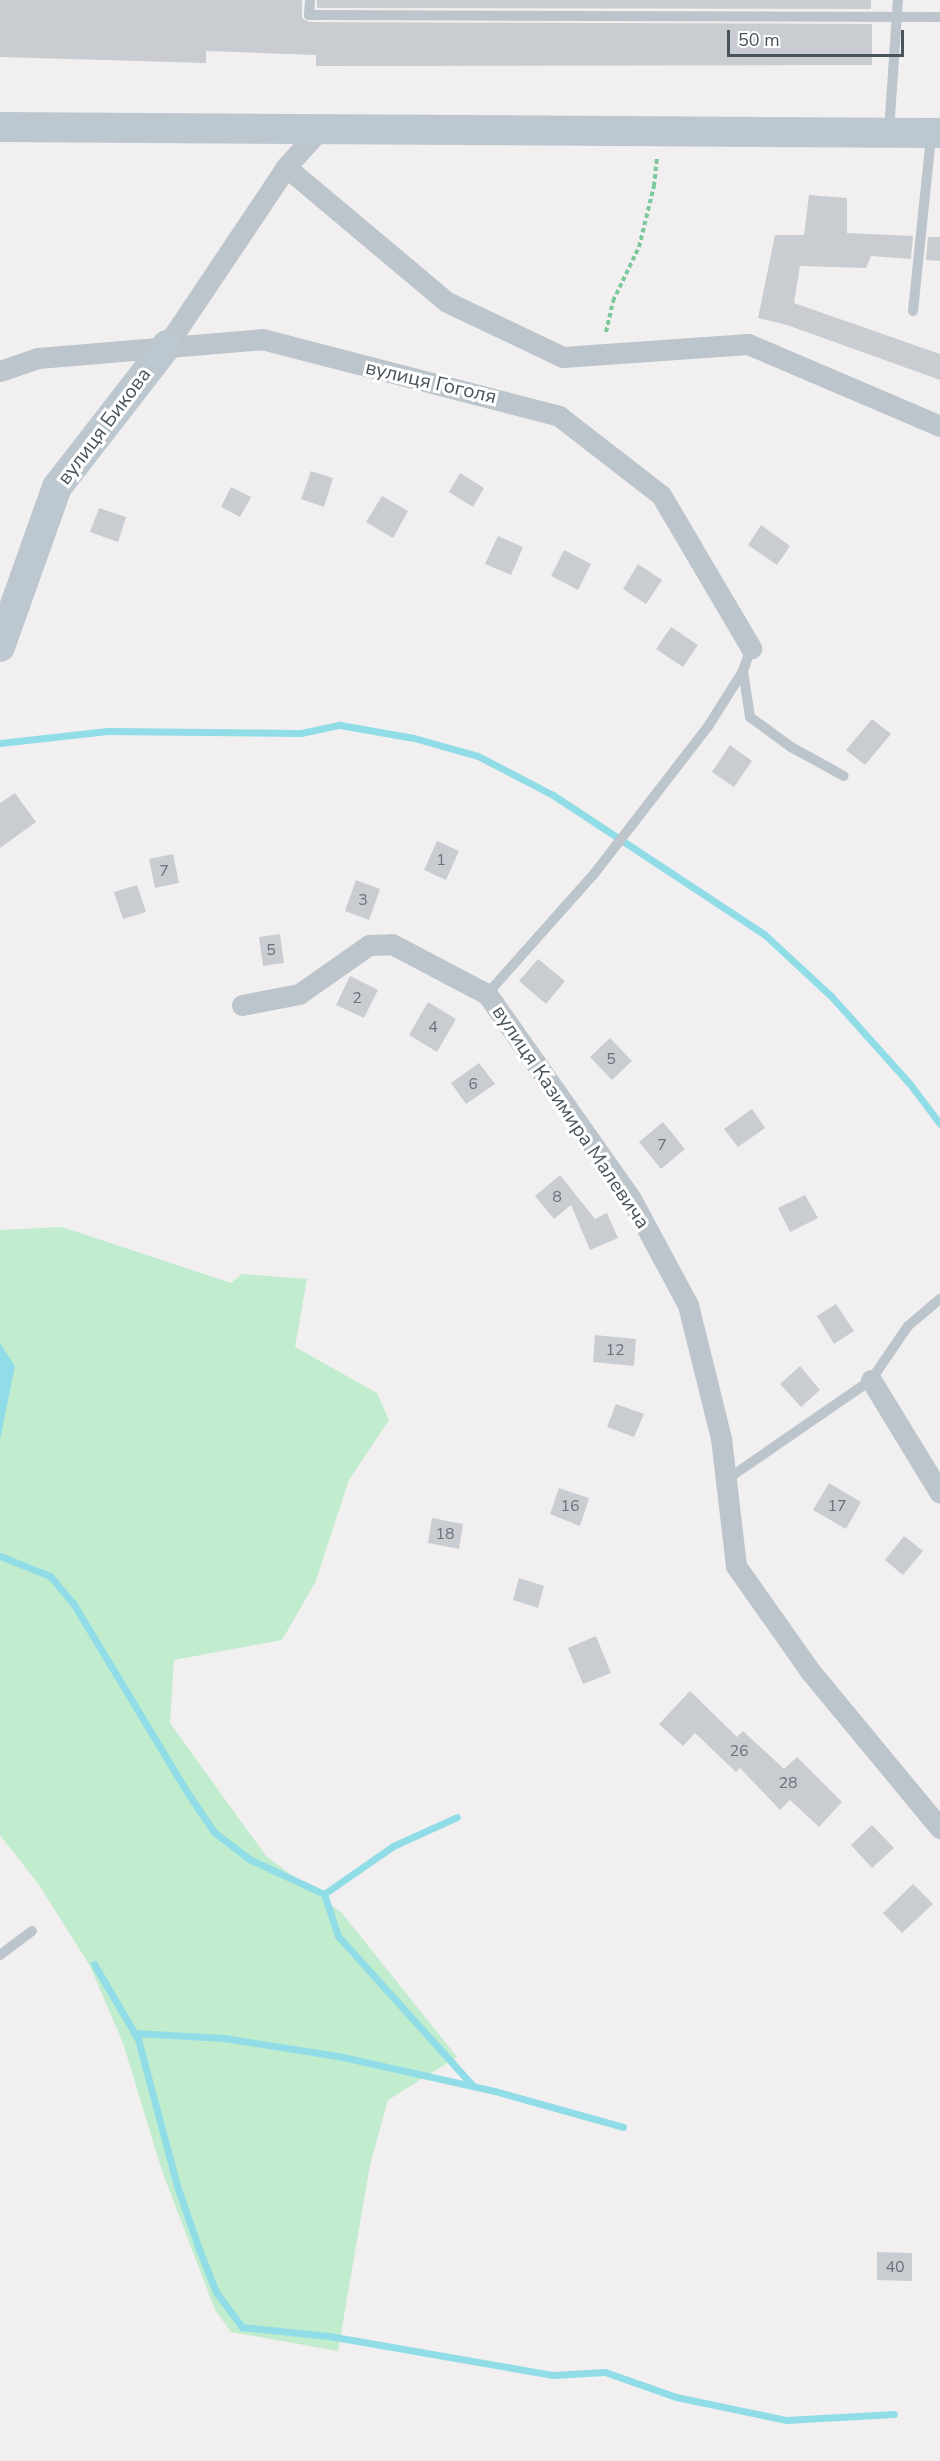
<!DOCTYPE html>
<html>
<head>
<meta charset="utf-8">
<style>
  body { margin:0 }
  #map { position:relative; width:940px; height:2461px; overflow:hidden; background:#f2eff0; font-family:"Nunito Sans",sans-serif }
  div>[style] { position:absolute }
  .green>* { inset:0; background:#c1eccd }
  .water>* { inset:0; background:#90dde7 }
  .stream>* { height:7px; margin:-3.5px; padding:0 3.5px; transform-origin:3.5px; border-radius:3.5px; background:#90dde7 }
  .building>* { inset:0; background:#c9cdd2 }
  .path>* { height:4px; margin-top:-2px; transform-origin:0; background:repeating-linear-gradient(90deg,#7bc89b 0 4.5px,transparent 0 7.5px) }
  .lane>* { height:10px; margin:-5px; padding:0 5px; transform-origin:5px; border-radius:5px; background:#bcc5cb }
  .street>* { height:21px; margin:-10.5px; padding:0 10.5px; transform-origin:10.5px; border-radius:10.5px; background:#bcc5cb }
  .secondary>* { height:30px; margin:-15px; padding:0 15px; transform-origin:15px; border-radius:15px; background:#bcc7d0 }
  span { translate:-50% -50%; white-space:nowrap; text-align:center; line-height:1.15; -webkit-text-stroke:6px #fff; paint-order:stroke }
  .number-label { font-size:16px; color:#68727a }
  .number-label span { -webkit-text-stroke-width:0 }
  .street-label { font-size:20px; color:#48545c }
  .scale { position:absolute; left:727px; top:30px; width:177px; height:27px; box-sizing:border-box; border:3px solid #48545c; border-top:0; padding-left:8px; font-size:18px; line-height:21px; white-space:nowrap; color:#48545c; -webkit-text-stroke:4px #fff; paint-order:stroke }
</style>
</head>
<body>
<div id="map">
  <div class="green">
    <div style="clip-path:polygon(62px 1227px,231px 1283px,242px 1274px,307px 1279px,295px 1347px,377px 1393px,389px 1420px,349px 1480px,315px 1583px,282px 1640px,174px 1660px,170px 1723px,266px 1856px,342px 1913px,457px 2057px,388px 2100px,370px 2165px,338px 2351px,231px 2332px,215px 2310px,162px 2171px,123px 2043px,90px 1966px,39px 1885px,0 1835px,0 1230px)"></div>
  </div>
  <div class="water">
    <div style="clip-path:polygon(0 1343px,15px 1366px,0 1440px)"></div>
  </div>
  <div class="stream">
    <div style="left:0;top:743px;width:108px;rotate:-6.4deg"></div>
    <div style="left:107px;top:731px;width:194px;rotate:0.6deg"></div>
    <div style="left:301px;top:733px;width:40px;rotate:-12deg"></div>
    <div style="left:340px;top:725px;width:75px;rotate:10deg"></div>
    <div style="left:414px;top:738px;width:66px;rotate:15.7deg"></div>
    <div style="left:478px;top:756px;width:85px;rotate:27.5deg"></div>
    <div style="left:553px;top:795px;width:253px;rotate:33.4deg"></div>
    <div style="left:764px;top:934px;width:91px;rotate:42.8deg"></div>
    <div style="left:831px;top:996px;width:118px;rotate:48.1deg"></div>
    <div style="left:910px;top:1084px;width:50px;rotate:53.1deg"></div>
    <div style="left:0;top:1556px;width:54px;rotate:21.8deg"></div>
    <div style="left:50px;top:1576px;width:35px;rotate:50deg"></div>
    <div style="left:73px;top:1603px;width:221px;rotate:58.9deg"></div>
    <div style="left:187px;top:1792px;width:48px;rotate:56deg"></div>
    <div style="left:214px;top:1832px;width:44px;rotate:37.6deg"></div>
    <div style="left:249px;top:1859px;width:83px;rotate:25deg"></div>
    <div style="left:324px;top:1894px;width:84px;rotate:-34.8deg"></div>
    <div style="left:393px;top:1846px;width:70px;rotate:-24.4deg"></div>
    <div style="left:324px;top:1894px;width:44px;rotate:71.6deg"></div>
    <div style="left:338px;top:1936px;width:202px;rotate:48deg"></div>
    <div style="left:94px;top:1964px;width:87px;rotate:59.6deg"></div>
    <div style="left:138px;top:2039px;width:152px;rotate:75.1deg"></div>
    <div style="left:177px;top:2186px;width:67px;rotate:70.8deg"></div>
    <div style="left:199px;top:2249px;width:46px;rotate:68.4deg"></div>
    <div style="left:216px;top:2292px;width:44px;rotate:53.4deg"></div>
    <div style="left:242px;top:2327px;width:87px;rotate:5.9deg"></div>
    <div style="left:329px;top:2336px;width:226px;rotate:9.9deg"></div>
    <div style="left:552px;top:2375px;width:53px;rotate:-3.2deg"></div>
    <div style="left:605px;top:2372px;width:75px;rotate:19.4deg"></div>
    <div style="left:676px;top:2397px;width:112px;rotate:11.8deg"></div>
    <div style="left:786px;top:2420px;width:108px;rotate:-3.2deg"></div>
    <div style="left:134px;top:2033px;width:90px;rotate:3.2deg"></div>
    <div style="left:224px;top:2038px;width:115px;rotate:9deg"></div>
    <div style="left:338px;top:2056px;width:161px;rotate:12.6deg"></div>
    <div style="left:495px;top:2091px;width:133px;rotate:15.7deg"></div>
  </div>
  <div class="building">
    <div style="clip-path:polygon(0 0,302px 0,302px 18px,309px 22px,872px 24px,872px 65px,316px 66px,316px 55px,206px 51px,206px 63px,0 57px)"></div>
    <div style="clip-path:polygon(317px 0,871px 0,871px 9px,317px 8px)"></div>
    <div style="clip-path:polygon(809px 195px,847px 198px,847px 233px,913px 236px,911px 259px,871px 256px,866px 268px,800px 266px,794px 303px,940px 354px,940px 380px,787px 325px,758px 318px,775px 235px,804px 235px)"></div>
    <div style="clip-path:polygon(928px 237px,940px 237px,940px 261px,926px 260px)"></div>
    <div style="clip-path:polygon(311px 471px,333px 478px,324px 507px,301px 499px)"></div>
    <div style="clip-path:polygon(460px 473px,484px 488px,473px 507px,449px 492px)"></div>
    <div style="clip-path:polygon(231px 487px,251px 497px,240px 517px,221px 507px)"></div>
    <div style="clip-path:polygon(382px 496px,408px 511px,393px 538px,366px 522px)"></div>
    <div style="clip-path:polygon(99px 508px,126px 517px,118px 542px,90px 532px)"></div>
    <div style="clip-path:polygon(761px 525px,790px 546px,777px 565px,748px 545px)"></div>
    <div style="clip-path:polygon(498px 536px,523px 547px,511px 575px,485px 564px)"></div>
    <div style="clip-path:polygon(564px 550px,591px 564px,578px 590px,551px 576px)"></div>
    <div style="clip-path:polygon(638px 564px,662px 580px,646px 604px,623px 589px)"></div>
    <div style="clip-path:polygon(671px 627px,698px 645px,683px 667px,656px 649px)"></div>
    <div style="clip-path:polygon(872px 719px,891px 734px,865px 765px,846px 750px)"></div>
    <div style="clip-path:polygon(730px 745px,752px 761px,734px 787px,712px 772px)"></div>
    <div style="clip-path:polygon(15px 793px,36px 822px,0 848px,0 803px)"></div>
    <div style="clip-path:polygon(437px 841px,459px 851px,446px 880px,424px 870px)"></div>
    <div style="clip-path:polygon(173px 854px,179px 883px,155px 888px,149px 859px)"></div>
    <div style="clip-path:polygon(356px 880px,380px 889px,369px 920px,345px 911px)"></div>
    <div style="clip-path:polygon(137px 885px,146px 912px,123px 919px,114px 892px)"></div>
    <div style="clip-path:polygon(280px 934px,284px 963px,263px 966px,259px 937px)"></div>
    <div style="clip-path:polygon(538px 959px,565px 981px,546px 1004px,519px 981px)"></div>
    <div style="clip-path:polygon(350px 976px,378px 990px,364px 1018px,336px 1005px)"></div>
    <div style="clip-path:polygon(428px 1002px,456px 1019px,437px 1052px,409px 1035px)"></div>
    <div style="clip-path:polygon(610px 1038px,632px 1061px,612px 1080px,590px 1057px)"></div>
    <div style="clip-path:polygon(479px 1063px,495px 1084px,466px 1104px,451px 1083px)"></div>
    <div style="clip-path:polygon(752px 1109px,765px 1128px,738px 1147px,724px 1129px)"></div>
    <div style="clip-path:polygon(663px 1122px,685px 1149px,661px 1169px,639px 1142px)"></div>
    <div style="clip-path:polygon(560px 1175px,595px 1219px,607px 1213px,618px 1238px,590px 1250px,571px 1205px,554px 1219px,535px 1196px)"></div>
    <div style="clip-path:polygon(805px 1195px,818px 1218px,790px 1232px,778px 1208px)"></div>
    <div style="clip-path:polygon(836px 1304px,854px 1331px,834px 1344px,817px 1316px)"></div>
    <div style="clip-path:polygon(595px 1335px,636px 1339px,634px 1366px,593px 1362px)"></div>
    <div style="clip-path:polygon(800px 1366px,820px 1390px,801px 1407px,780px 1384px)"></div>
    <div style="clip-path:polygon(616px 1404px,644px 1414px,634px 1437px,607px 1427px)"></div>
    <div style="clip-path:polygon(829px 1483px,861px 1502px,846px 1529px,813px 1510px)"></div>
    <div style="clip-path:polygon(559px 1488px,589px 1498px,580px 1526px,550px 1514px)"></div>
    <div style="clip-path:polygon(432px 1518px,463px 1524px,459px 1549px,428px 1543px)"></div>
    <div style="clip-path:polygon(904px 1536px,923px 1551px,903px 1575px,885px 1560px)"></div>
    <div style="clip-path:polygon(519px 1578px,544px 1586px,538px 1608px,513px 1600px)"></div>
    <div style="clip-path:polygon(596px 1636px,611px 1673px,583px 1684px,568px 1648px)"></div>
    <div style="clip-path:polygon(690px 1691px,737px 1737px,743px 1731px,784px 1769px,797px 1757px,842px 1802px,819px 1827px,790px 1800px,780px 1810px,740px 1768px,736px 1772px,695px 1733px,683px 1746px,659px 1724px)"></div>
    <div style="clip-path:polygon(872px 1825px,894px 1848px,872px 1868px,851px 1845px)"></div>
    <div style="clip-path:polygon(913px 1884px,933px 1904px,902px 1933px,883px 1913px)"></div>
    <div style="clip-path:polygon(877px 2252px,912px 2253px,912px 2281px,877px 2280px)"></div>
  </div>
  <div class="path">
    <div style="left:606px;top:332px;width:32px;rotate:-77deg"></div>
    <div style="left:613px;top:301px;width:60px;rotate:-64.3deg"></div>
    <div style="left:639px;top:247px;width:63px;rotate:-76.2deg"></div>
    <div style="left:654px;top:186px;width:30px;rotate:-84deg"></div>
  </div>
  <div class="lane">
    <div style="left:310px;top:0;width:15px;rotate:94deg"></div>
    <div style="left:309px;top:15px;width:631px;rotate:0.18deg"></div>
    <div style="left:889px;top:131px;width:131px;rotate:-86.1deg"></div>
    <div style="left:913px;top:311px;width:176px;rotate:-84.1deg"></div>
    <div style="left:743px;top:671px;width:47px;rotate:81.3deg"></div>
    <div style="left:750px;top:717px;width:51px;rotate:36.2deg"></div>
    <div style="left:791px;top:747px;width:60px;rotate:28.7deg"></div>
    <div style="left:487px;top:994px;width:161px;rotate:-48.3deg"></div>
    <div style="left:594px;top:874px;width:188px;rotate:-52.3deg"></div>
    <div style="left:709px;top:725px;width:64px;rotate:-57.8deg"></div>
    <div style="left:743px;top:671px;width:24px;rotate:-71deg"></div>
    <div style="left:726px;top:1480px;width:176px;rotate:-34.6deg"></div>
    <div style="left:871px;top:1380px;width:65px;rotate:-55.6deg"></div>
    <div style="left:908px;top:1326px;width:42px;rotate:-40.2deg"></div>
    <div style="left:0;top:1955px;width:40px;rotate:-37deg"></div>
  </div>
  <div class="street">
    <div style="left:286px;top:167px;width:210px;rotate:40deg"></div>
    <div style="left:447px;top:302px;width:128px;rotate:25.4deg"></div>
    <div style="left:563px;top:357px;width:185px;rotate:-4deg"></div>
    <div style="left:748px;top:344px;width:209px;rotate:23.1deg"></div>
    <div style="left:167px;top:345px;width:214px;rotate:-56.2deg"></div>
    <div style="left:286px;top:167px;width:52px;rotate:-48.1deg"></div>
    <div style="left:0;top:371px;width:40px;rotate:-18.9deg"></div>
    <div style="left:38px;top:358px;width:225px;rotate:-4.8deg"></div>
    <div style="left:262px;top:339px;width:307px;rotate:14.5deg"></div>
    <div style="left:559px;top:416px;width:129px;rotate:37.8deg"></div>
    <div style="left:661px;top:495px;width:178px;rotate:59.5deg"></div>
    <div style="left:242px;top:1005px;width:58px;rotate:-10.9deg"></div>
    <div style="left:299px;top:994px;width:85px;rotate:-35deg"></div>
    <div style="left:369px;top:945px;width:23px;rotate:-2deg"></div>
    <div style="left:392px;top:944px;width:107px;rotate:27.8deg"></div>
    <div style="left:487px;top:994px;width:251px;rotate:54.9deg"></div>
    <div style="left:631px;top:1199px;width:120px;rotate:61.7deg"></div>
    <div style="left:688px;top:1305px;width:137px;rotate:76.1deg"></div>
    <div style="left:721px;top:1438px;width:129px;rotate:83.3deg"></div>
    <div style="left:736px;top:1566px;width:128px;rotate:54.8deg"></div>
    <div style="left:810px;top:1671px;width:204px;rotate:50.4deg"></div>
    <div style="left:871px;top:1380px;width:132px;rotate:58.6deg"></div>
  </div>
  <div class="secondary">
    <div style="left:0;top:127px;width:940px;rotate:0.37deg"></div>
    <div style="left:0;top:647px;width:170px;rotate:-70.4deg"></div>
    <div style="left:57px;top:487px;width:180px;rotate:-52.2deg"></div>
  </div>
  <div class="number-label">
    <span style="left:441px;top:860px">1</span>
    <span style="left:164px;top:871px">7</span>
    <span style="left:363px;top:900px">3</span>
    <span style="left:271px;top:950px">5</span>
    <span style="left:357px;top:998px">2</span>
    <span style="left:433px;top:1027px">4</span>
    <span style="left:611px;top:1059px">5</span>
    <span style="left:473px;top:1084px">6</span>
    <span style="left:662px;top:1145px">7</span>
    <span style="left:557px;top:1197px">8</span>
    <span style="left:615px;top:1350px">12</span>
    <span style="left:570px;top:1506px">16</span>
    <span style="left:837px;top:1506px">17</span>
    <span style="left:445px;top:1534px">18</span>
    <span style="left:739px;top:1751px">26</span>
    <span style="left:788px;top:1783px">28</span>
    <span style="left:895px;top:2267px">40</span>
  </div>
  <div class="street-label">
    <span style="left:431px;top:382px;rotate:13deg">вулиця Гоголя</span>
    <span style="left:104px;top:426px;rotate:-53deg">вулиця Бикова</span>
    <span style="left:571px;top:1117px;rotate:56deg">вулиця Казимира Малевича</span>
  </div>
  <div class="scale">50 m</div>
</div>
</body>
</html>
